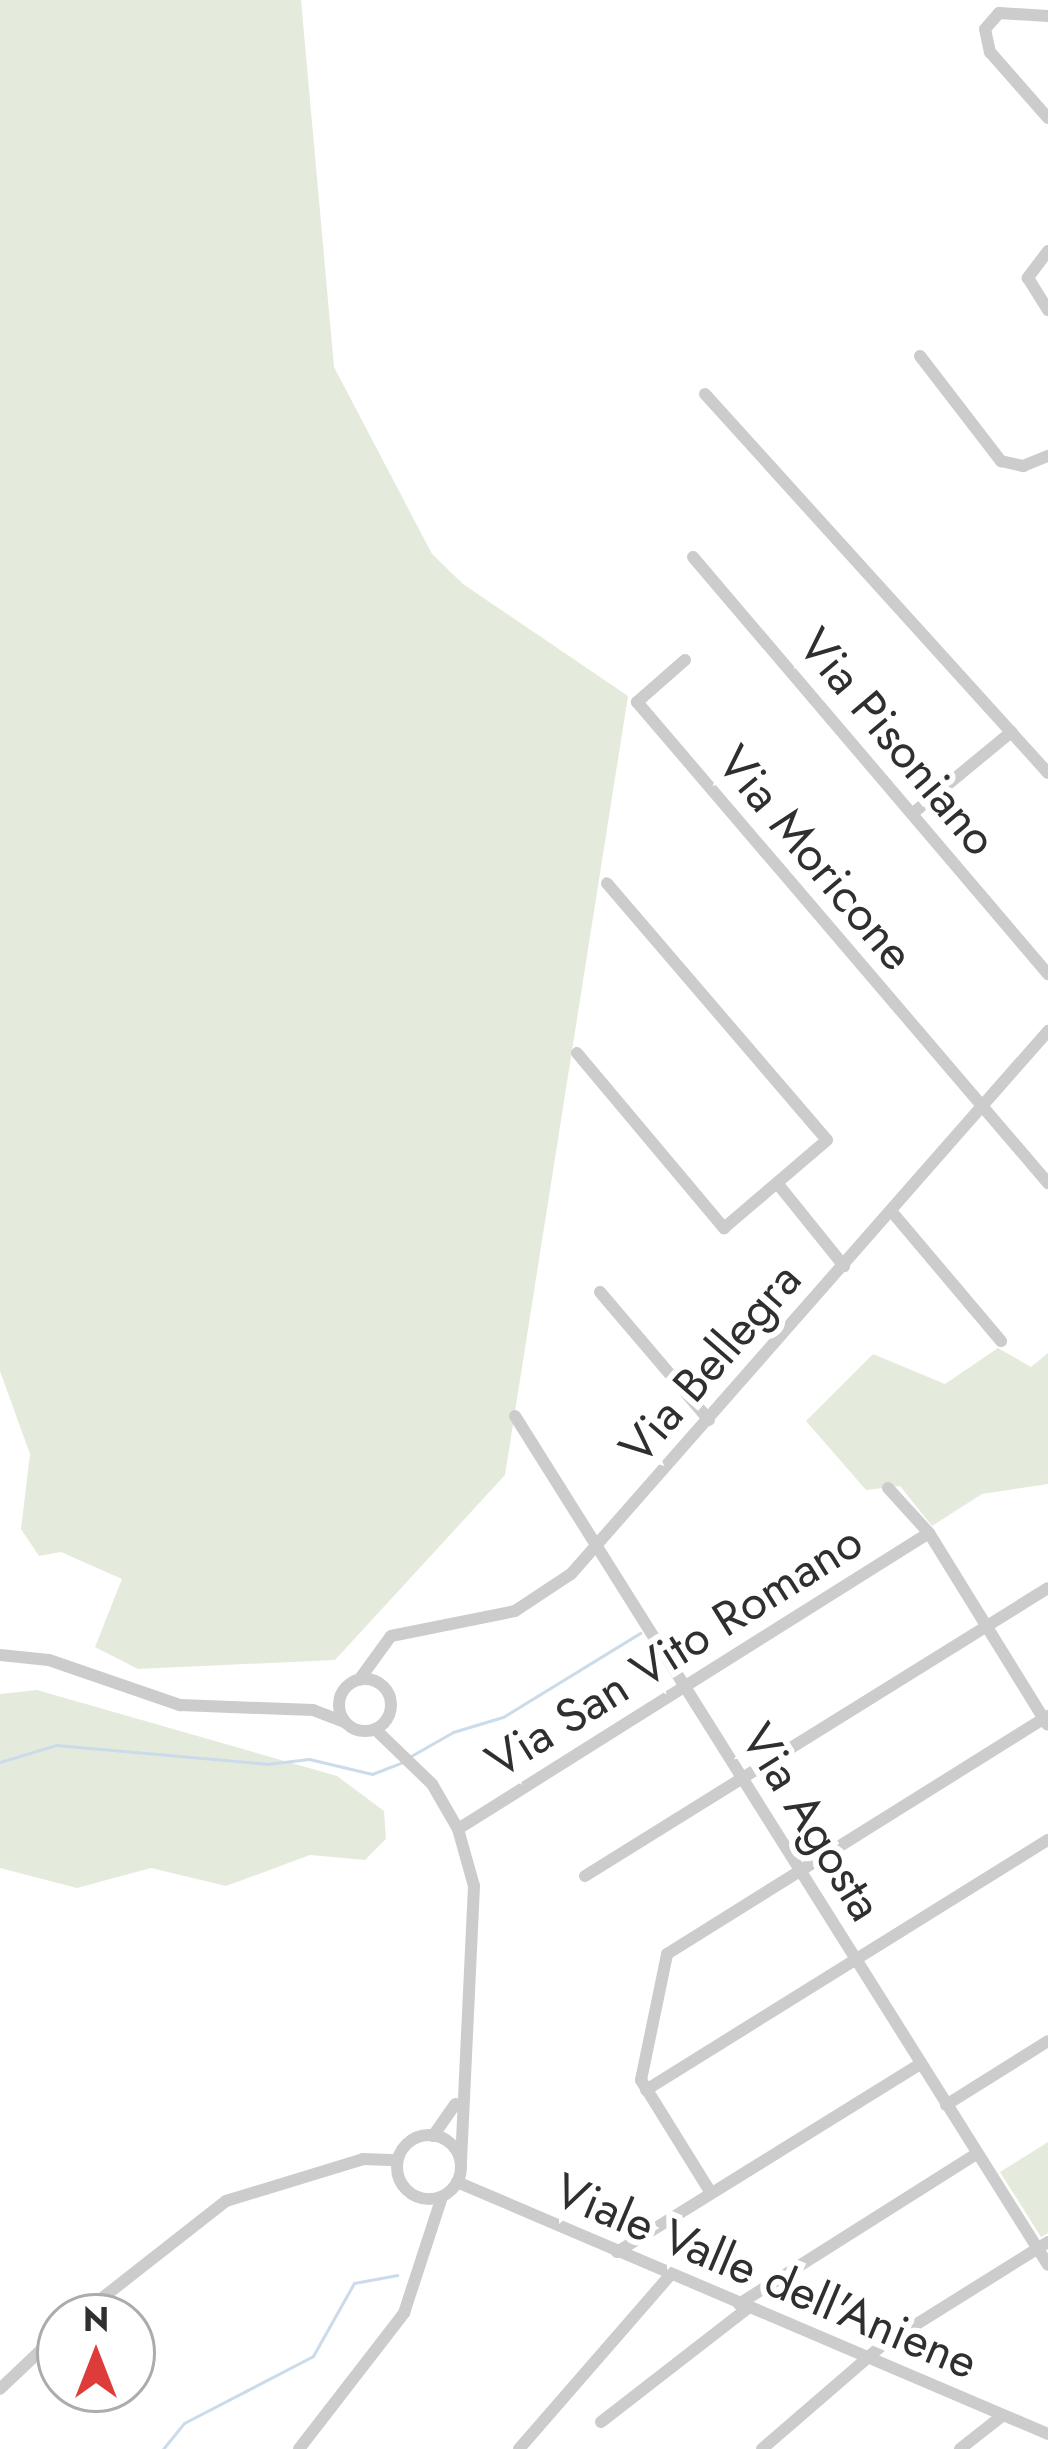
<!DOCTYPE html>
<html>
<head>
<meta charset="utf-8">
<style>
  body { margin:0 }
  #map { position:relative; width:1048px; height:2449px; overflow:hidden; background:#fff; font-family:Jost,sans-serif }
  div>[style] { position:absolute }
  .green>* { inset:0; background:#e4ebdd }
  .stream>* { height:3px; margin:-1.5px; padding:0 1.5px; transform-origin:1.5px; border-radius:1.5px; background:#cbdbea }
  .minor>* { height:12px; margin:-6px; padding:0 6px; transform-origin:6px; border-radius:6px; background:#ccc }
  .minor>.ring { margin:-6px; padding:0; box-sizing:content-box; background:none; border:12px solid #ccc; border-radius:50% }
  span { translate:-50% -50%; white-space:nowrap; text-align:center; line-height:1.15; -webkit-text-stroke:12px #fff; paint-order:stroke }
  .street-label { font-size:48px; color:#2f2f2f }
  .north { position:absolute; left:36px; top:2293px; width:120px; height:120px; box-sizing:border-box; background:#fff; border:3px solid #acacac; border-radius:50%; rotate:0deg; font-size:33px; font-weight:700; line-height:48px; text-align:center; color:#2f2f2f }
  .north::after { content:''; display:block; margin:auto; width:42px; height:54px; background:#dd3c3a; clip-path:polygon(50% 0,100% 100%,50% 72%,0 100%) }
</style>
</head>
<body>
<div id="map">
  <div class="green">
    <div style="clip-path:polygon(0 0,301px 0,334px 367px,432px 554px,463px 584px,628px 696px,505px 1475px,335px 1660px,138px 1669px,95px 1647px,122px 1579px,61px 1552px,39px 1556px,21px 1529px,30px 1454px,0 1371px)"></div>
    <div style="clip-path:polygon(998px 1348px,1031px 1367px,1048px 1353px,1048px 1484px,982px 1494px,932px 1526px,900px 1486px,866px 1490px,806px 1421px,873px 1354px,945px 1384px)"></div>
    <div style="clip-path:polygon(37px 1690px,337px 1776px,384px 1811px,386px 1839px,365px 1860px,310px 1855px,226px 1886px,151px 1868px,77px 1888px,0 1868px,0 1694px)"></div>
    <div style="clip-path:polygon(1048px 2142px,1048px 2233px,1041px 2237px,1000px 2172px)"></div>
  </div>
  <div class="stream">
    <div style="left:411px;top:1756px;width:48px;rotate:-29.7deg"></div>
    <div style="left:453px;top:1732px;width:52px;rotate:-16.7deg"></div>
    <div style="left:503px;top:1717px;width:161px;rotate:-31.5deg"></div>
    <div style="left:0;top:1762px;width:59px;rotate:-16.9deg"></div>
    <div style="left:56px;top:1745px;width:212px;rotate:5.1deg"></div>
    <div style="left:267px;top:1764px;width:42px;rotate:-6.8deg"></div>
    <div style="left:309px;top:1759px;width:65px;rotate:13.4deg"></div>
    <div style="left:372px;top:1774px;width:33px;rotate:-21deg"></div>
    <div style="left:163px;top:2449px;width:33px;rotate:-51deg"></div>
    <div style="left:184px;top:2423px;width:145px;rotate:-27.4deg"></div>
    <div style="left:313px;top:2356px;width:84px;rotate:-60.7deg"></div>
    <div style="left:354px;top:2283px;width:44px;rotate:-10.5deg"></div>
  </div>
  <div class="minor">
    <div style="left:1048px;top:16px;width:49px;rotate:-176.5deg"></div>
    <div style="left:999px;top:13px;width:21px;rotate:131deg"></div>
    <div style="left:985px;top:29px;width:24px;rotate:78deg"></div>
    <div style="left:990px;top:52px;width:88px;rotate:48.7deg"></div>
    <div style="left:1048px;top:251px;width:34px;rotate:127deg"></div>
    <div style="left:1028px;top:278px;width:38px;rotate:58deg"></div>
    <div style="left:920px;top:356px;width:133px;rotate:52.4deg"></div>
    <div style="left:1001px;top:461px;width:23px;rotate:13deg"></div>
    <div style="left:1023px;top:466px;width:27px;rotate:-22deg"></div>
    <div style="left:705px;top:394px;width:511px;rotate:47.85deg"></div>
    <div style="left:693px;top:557px;width:548px;rotate:49.59deg"></div>
    <div style="left:685px;top:660px;width:64px;rotate:138.8deg"></div>
    <div style="left:637px;top:702px;width:633px;rotate:49.49deg"></div>
    <div style="left:912px;top:814px;width:129px;rotate:-39.6deg"></div>
    <div style="left:577px;top:1053px;width:229px;rotate:50deg"></div>
    <div style="left:724px;top:1228px;width:135px;rotate:-40.5deg"></div>
    <div style="left:827px;top:1140px;width:338px;rotate:-130.6deg"></div>
    <div style="left:777px;top:1183px;width:107px;rotate:51.1deg"></div>
    <div style="left:892px;top:1212px;width:169px;rotate:49.8deg"></div>
    <div style="left:600px;top:1292px;width:168px;rotate:49.6deg"></div>
    <div style="left:515px;top:1416px;width:1002px;rotate:57.88deg"></div>
    <div style="left:888px;top:1488px;width:61px;rotate:47.7deg"></div>
    <div style="left:929px;top:1533px;width:225px;rotate:58.3deg"></div>
    <div style="left:0;top:1655px;width:49px;rotate:5.8deg"></div>
    <div style="left:49px;top:1660px;width:139px;rotate:19deg"></div>
    <div style="left:180px;top:1705px;width:133px;rotate:2.2deg"></div>
    <div style="left:313px;top:1710px;width:34px;rotate:21deg"></div>
    <div class="ring" style="left:339px;top:1679px;width:40px;height:40px"></div>
    <div style="left:359px;top:1680px;width:54px;rotate:-54deg"></div>
    <div style="left:391px;top:1636px;width:126px;rotate:-11.4deg"></div>
    <div style="left:515px;top:1611px;width:67px;rotate:-33.5deg"></div>
    <div style="left:571px;top:1574px;width:723px;rotate:-48.7deg"></div>
    <div style="left:375px;top:1729px;width:79px;rotate:44deg"></div>
    <div style="left:432px;top:1784px;width:52px;rotate:60deg"></div>
    <div style="left:458px;top:1829px;width:59px;rotate:74.3deg"></div>
    <div style="left:474px;top:1886px;width:276px;rotate:92.7deg"></div>
    <div style="left:458px;top:1829px;width:556px;rotate:-32.15deg"></div>
    <div style="left:585px;top:1876px;width:545px;rotate:-31.88deg"></div>
    <div style="left:646px;top:2090px;width:473px;rotate:-31.9deg"></div>
    <div style="left:946px;top:2105px;width:120px;rotate:-32.1deg"></div>
    <div class="ring" style="left:397px;top:2135px;width:52px;height:52px"></div>
    <div style="left:433px;top:2136px;width:39px;rotate:-55deg"></div>
    <div style="left:457px;top:2182px;width:642px;rotate:23.09deg"></div>
    <div style="left:711px;top:2193px;width:133px;rotate:-121.8deg"></div>
    <div style="left:641px;top:2080px;width:129px;rotate:-78.3deg"></div>
    <div style="left:667px;top:1954px;width:449px;rotate:-32deg"></div>
    <div style="left:617px;top:2252px;width:357px;rotate:-31.8deg"></div>
    <div style="left:739px;top:2304px;width:280px;rotate:-32.3deg"></div>
    <div style="left:78px;top:2317px;width:188px;rotate:-38.1deg"></div>
    <div style="left:226px;top:2201px;width:143px;rotate:-17deg"></div>
    <div style="left:363px;top:2159px;width:34px;rotate:2deg"></div>
    <div style="left:0;top:2389px;width:83px;rotate:-43.5deg"></div>
    <div style="left:601px;top:2422px;width:186px;rotate:-37.8deg"></div>
    <div style="left:299px;top:2449px;width:172px;rotate:-52.3deg"></div>
    <div style="left:404px;top:2313px;width:122px;rotate:-71.9deg"></div>
    <div style="left:519px;top:2449px;width:232px;rotate:-49deg"></div>
    <div style="left:762px;top:2449px;width:156px;rotate:-40.8deg"></div>
    <div style="left:880px;top:2347px;width:198px;rotate:-32deg"></div>
    <div style="left:960px;top:2449px;width:53px;rotate:-38.2deg"></div>
  </div>
  <div class="street-label">
    <span style="left:898px;top:742px;rotate:50deg">Via Pisoniano</span>
    <span style="left:816px;top:858px;rotate:50deg">Via Moricone</span>
    <span style="left:710px;top:1363px;rotate:-49deg">Via Bellegra</span>
    <span style="left:674px;top:1651px;rotate:-32deg">Via San Vito Romano</span>
    <span style="left:812px;top:1822px;rotate:58deg">Via Agosta</span>
    <span style="left:766px;top:2276px;rotate:23deg">Viale Valle dell'Aniene</span>
  </div>
  <div class="north">N</div>
</div>
</body>
</html>
